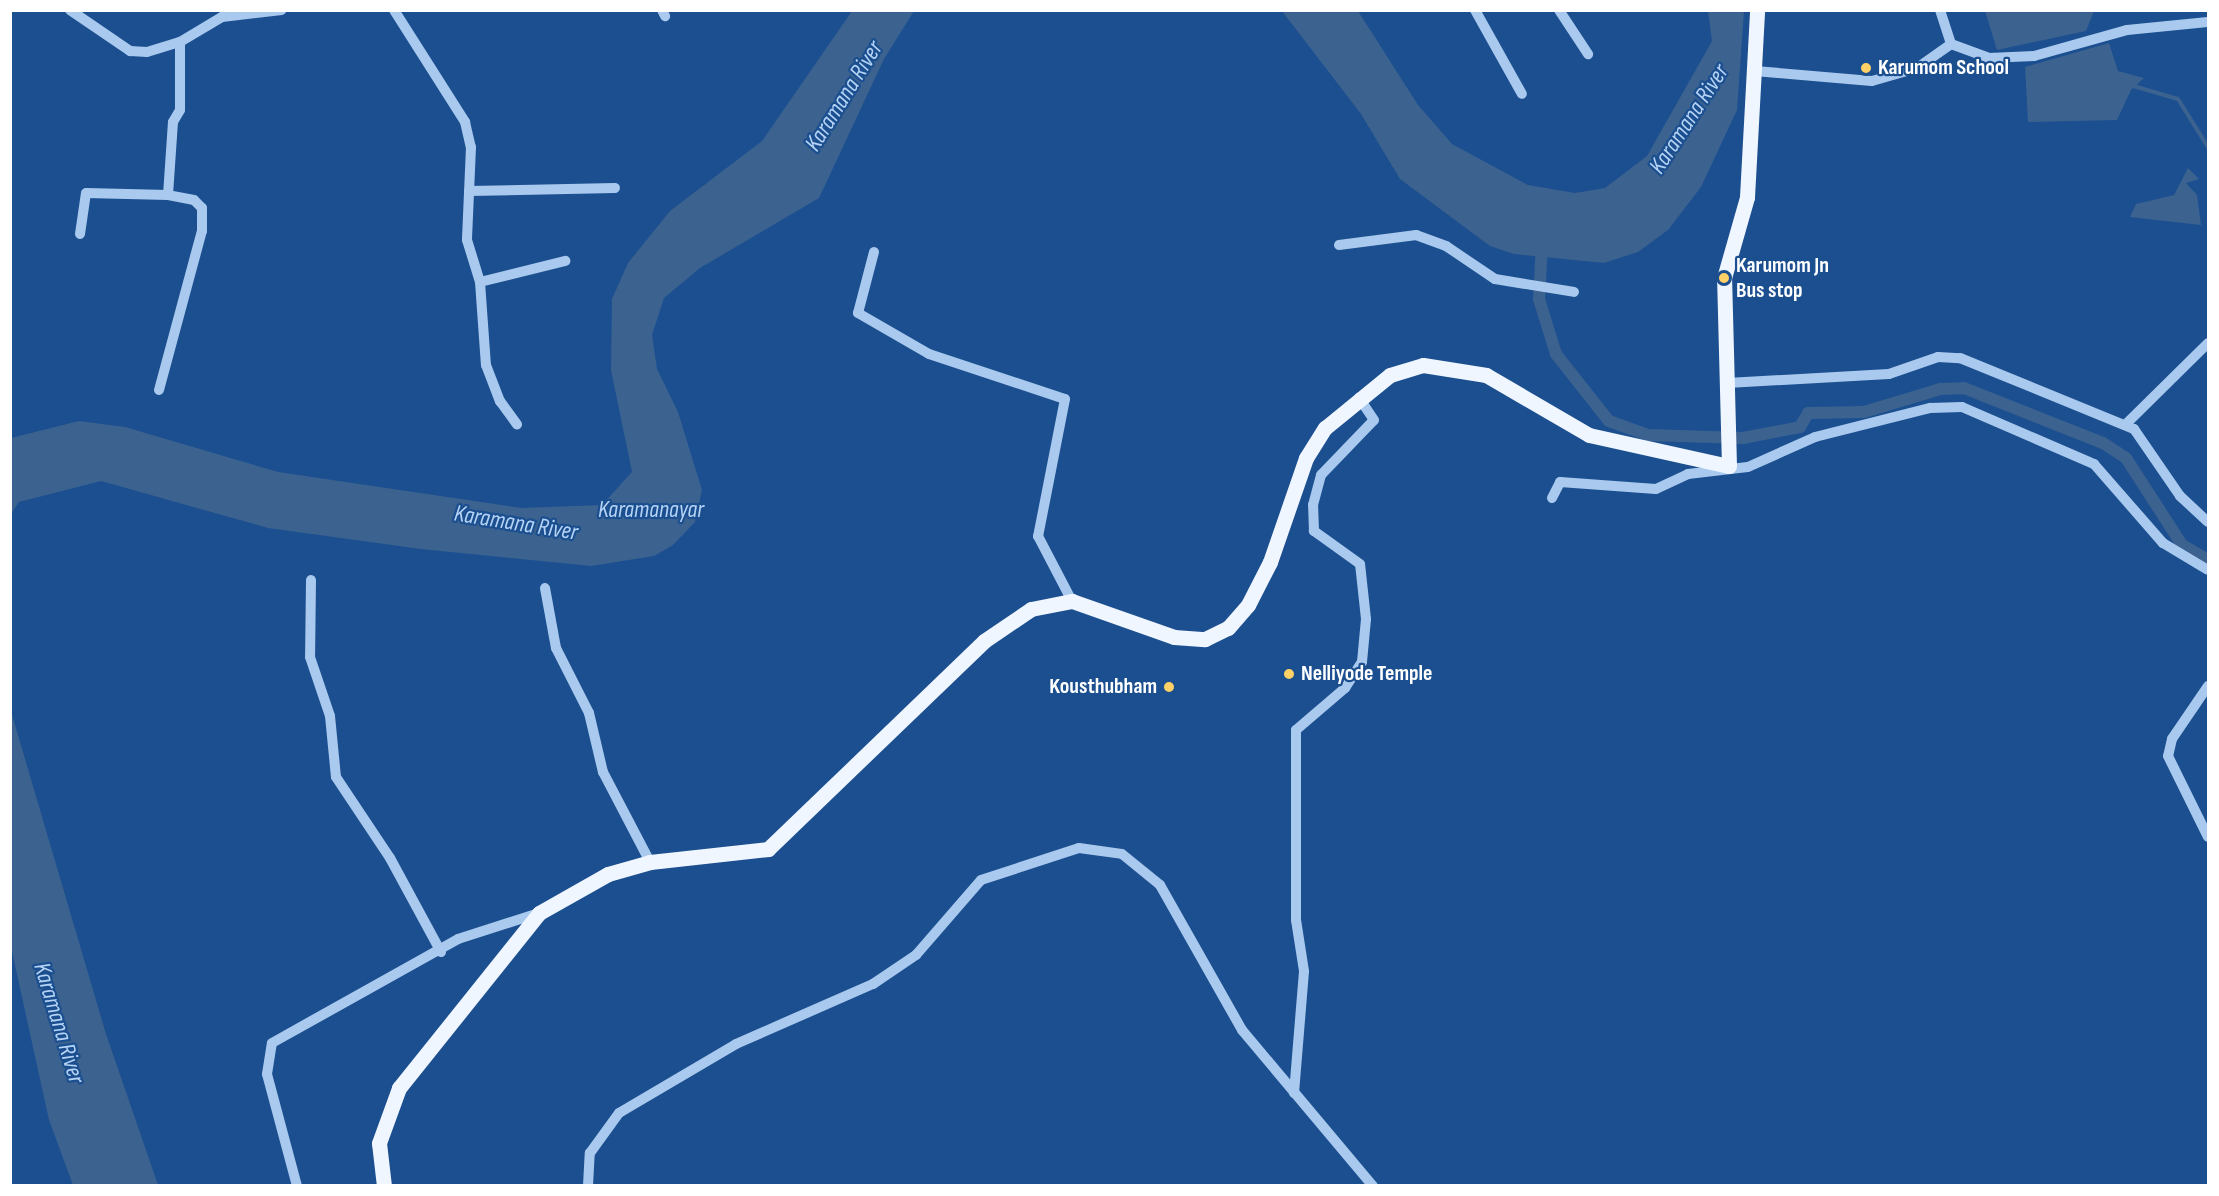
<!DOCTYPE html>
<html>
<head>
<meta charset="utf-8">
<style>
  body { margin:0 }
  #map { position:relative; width:2219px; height:1196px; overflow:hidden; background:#1b4f8f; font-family:"Sofia Sans Condensed",sans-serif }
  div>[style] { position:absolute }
  .water>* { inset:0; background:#3c6290 }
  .stream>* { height:4px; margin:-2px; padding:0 2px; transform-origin:2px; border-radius:2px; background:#3c6290 }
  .canal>* { height:12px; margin:-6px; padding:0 6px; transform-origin:6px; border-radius:6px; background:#3c6290 }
  .minor>* { height:10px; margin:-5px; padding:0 5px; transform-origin:5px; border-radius:5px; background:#a9c9ee }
  .major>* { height:15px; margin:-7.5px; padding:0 7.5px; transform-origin:7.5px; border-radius:7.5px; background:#f0f6ff }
  .dots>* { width:16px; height:16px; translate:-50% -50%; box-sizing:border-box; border:3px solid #1b4f8f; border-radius:50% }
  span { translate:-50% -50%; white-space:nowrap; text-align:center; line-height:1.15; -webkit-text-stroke:4.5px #1b4f8f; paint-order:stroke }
  .poi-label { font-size:22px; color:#fff; font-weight:700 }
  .left { translate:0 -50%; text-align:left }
  .right { translate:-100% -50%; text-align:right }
  .water-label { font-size:24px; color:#b5d3f5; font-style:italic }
  .frame { position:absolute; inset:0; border:12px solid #fff; pointer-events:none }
</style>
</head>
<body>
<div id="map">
  <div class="water">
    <div style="clip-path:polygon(852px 11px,914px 11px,884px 59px,819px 198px,700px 268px,664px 298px,652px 335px,657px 369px,678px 412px,702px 490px,695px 522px,673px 545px,654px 556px,591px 566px,421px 549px,268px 528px,101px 481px,19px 502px,11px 514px,11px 438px,79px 421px,125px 427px,278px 472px,521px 508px,602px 505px,632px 472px,611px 370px,612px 299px,628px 263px,670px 211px,762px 141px)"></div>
    <div style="clip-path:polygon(1282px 11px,1358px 11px,1418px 105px,1452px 144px,1528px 185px,1575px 193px,1605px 188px,1647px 156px,1712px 41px,1708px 11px,1744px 11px,1737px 110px,1701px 187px,1668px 230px,1638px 252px,1604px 263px,1514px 254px,1490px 246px,1400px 179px,1361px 114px)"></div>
    <div style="clip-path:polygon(1985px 11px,1985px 10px,2094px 11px,2086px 31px,1997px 50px)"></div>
    <div style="clip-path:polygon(2109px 43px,2118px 71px,2144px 78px,2131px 90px,2117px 120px,2028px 122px,2025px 67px)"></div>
    <div style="clip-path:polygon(2188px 168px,2199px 179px,2186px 183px,2197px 195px,2201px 225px,2130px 217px,2136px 204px,2174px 195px)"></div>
    <div style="clip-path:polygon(10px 708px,106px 1034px,158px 1185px,73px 1185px,49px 1120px,11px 947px)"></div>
  </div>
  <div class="stream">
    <div style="left:2130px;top:85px;width:50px;rotate:16.3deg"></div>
    <div style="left:2178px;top:99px;width:57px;rotate:58deg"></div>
  </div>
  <div class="canal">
    <div style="left:1542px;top:244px;width:55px;rotate:93.1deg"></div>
    <div style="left:1539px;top:299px;width:58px;rotate:72.8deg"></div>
    <div style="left:1556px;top:354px;width:85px;rotate:51.7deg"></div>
    <div style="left:1609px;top:421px;width:41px;rotate:19.7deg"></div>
    <div style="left:1648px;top:435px;width:95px;rotate:1.8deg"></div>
    <div style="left:1743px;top:438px;width:58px;rotate:-10.9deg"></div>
    <div style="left:1800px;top:427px;width:16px;rotate:-60deg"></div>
    <div style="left:1808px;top:413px;width:56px;rotate:-1deg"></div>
    <div style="left:1864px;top:412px;width:79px;rotate:-16.8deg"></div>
    <div style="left:1940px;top:389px;width:24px;rotate:-2deg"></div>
    <div style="left:1964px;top:388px;width:149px;rotate:21.6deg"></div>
    <div style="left:2103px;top:443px;width:27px;rotate:33deg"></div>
    <div style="left:2126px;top:458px;width:103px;rotate:57.2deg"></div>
    <div style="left:2182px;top:545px;width:30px;rotate:30deg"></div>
  </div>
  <div class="minor">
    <div style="left:70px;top:10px;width:73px;rotate:34.3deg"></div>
    <div style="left:130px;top:51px;width:17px;rotate:3deg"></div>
    <div style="left:147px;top:52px;width:34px;rotate:-17deg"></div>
    <div style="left:180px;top:42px;width:49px;rotate:-30.8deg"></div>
    <div style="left:222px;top:17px;width:60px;rotate:-6.7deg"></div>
    <div style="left:394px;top:10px;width:133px;rotate:57.6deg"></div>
    <div style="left:465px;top:122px;width:26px;rotate:77deg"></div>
    <div style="left:471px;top:147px;width:93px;rotate:92.5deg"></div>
    <div style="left:467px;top:240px;width:44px;rotate:72.8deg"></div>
    <div style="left:480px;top:282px;width:83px;rotate:85.9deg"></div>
    <div style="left:486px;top:365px;width:39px;rotate:69deg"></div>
    <div style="left:500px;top:401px;width:29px;rotate:54deg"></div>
    <div style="left:662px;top:10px;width:7px;rotate:63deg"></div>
    <div style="left:1475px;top:10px;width:96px;rotate:60.8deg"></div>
    <div style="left:1559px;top:10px;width:53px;rotate:56.6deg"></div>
    <div style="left:1940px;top:10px;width:36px;rotate:72deg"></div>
    <div style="left:1951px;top:44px;width:40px;rotate:20.2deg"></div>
    <div style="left:1989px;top:58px;width:45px;rotate:-2.5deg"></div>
    <div style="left:2034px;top:56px;width:97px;rotate:-15.6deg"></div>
    <div style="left:2127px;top:30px;width:81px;rotate:-5.6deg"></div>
    <div style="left:1755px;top:71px;width:117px;rotate:4.9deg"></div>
    <div style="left:1872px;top:81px;width:47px;rotate:-16.1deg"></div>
    <div style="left:1917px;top:68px;width:42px;rotate:-35.2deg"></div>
    <div style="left:469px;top:191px;width:146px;rotate:-1.2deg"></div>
    <div style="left:80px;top:234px;width:41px;rotate:-81.7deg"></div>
    <div style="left:86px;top:193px;width:82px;rotate:1.4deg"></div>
    <div style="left:168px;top:195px;width:73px;rotate:-86.1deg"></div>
    <div style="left:173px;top:122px;width:14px;rotate:-60deg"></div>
    <div style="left:180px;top:110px;width:68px;rotate:-90deg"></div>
    <div style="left:1339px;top:245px;width:78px;rotate:-7.4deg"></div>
    <div style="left:1416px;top:235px;width:32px;rotate:20deg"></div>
    <div style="left:1446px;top:246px;width:59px;rotate:34deg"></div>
    <div style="left:1495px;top:279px;width:80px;rotate:9.3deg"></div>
    <div style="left:874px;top:252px;width:63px;rotate:104.7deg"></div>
    <div style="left:858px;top:313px;width:82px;rotate:30deg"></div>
    <div style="left:929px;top:354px;width:143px;rotate:18.3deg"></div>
    <div style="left:1065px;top:399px;width:140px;rotate:101.1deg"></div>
    <div style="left:1038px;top:536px;width:73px;rotate:62.4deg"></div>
    <div style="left:480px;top:282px;width:88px;rotate:-13.9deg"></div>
    <div style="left:1727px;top:383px;width:162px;rotate:-3.2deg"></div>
    <div style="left:1889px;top:374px;width:52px;rotate:-19.1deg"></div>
    <div style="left:1938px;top:357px;width:22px;rotate:3deg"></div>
    <div style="left:1960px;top:358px;width:188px;rotate:22.2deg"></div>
    <div style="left:2134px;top:429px;width:81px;rotate:55.5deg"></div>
    <div style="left:2180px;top:496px;width:38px;rotate:43deg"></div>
    <div style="left:159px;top:390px;width:165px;rotate:-74.9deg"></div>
    <div style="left:202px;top:231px;width:23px;rotate:-90deg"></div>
    <div style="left:202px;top:208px;width:11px;rotate:-135deg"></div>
    <div style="left:194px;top:200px;width:26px;rotate:-169deg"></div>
    <div style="left:2126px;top:424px;width:115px;rotate:-44.6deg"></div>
    <div style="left:1552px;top:498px;width:18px;rotate:-63deg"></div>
    <div style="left:1560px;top:482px;width:96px;rotate:4.2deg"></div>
    <div style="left:1656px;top:489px;width:35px;rotate:-25deg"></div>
    <div style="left:1688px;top:474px;width:60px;rotate:-6.7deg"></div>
    <div style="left:1748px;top:467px;width:73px;rotate:-24.1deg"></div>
    <div style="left:1815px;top:437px;width:119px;rotate:-14.2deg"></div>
    <div style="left:1930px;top:408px;width:32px;rotate:-2deg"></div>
    <div style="left:1962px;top:407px;width:144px;rotate:23.4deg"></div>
    <div style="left:2094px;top:464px;width:105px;rotate:48.9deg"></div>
    <div style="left:2163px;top:543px;width:52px;rotate:31deg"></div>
    <div style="left:311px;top:580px;width:77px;rotate:90.7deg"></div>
    <div style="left:310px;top:657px;width:62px;rotate:71.3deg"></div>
    <div style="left:330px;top:716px;width:61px;rotate:84.4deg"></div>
    <div style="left:336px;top:777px;width:97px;rotate:56.3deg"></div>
    <div style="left:390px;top:858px;width:107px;rotate:61.5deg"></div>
    <div style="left:545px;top:588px;width:61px;rotate:79.6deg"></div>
    <div style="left:556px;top:648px;width:73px;rotate:63.1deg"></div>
    <div style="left:589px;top:713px;width:61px;rotate:76.7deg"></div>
    <div style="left:603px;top:772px;width:102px;rotate:62.4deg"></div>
    <div style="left:2208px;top:686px;width:64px;rotate:124.2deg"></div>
    <div style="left:2172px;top:739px;width:17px;rotate:103deg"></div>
    <div style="left:2168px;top:756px;width:90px;rotate:63.7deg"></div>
    <div style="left:1294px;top:1093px;width:122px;rotate:-85.3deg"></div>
    <div style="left:1304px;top:971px;width:52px;rotate:-98.9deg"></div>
    <div style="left:1296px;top:920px;width:190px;rotate:-90deg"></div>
    <div style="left:1296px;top:730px;width:65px;rotate:-40.6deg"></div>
    <div style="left:1345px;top:688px;width:31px;rotate:-57deg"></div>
    <div style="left:1362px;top:662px;width:43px;rotate:-84.7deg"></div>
    <div style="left:1366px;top:619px;width:55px;rotate:-96.2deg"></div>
    <div style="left:1360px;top:564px;width:57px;rotate:-144.3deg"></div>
    <div style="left:1314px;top:531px;width:26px;rotate:-92deg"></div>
    <div style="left:1313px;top:505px;width:31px;rotate:-75deg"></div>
    <div style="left:1321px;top:475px;width:76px;rotate:-46.1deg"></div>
    <div style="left:1374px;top:420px;width:27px;rotate:-124deg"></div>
    <div style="left:297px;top:1186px;width:116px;rotate:-105deg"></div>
    <div style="left:267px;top:1074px;width:31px;rotate:-81deg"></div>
    <div style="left:272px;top:1043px;width:213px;rotate:-29.2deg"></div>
    <div style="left:458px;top:939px;width:85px;rotate:-17.8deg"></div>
    <div style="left:588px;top:1186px;width:33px;rotate:-87deg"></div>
    <div style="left:590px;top:1153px;width:49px;rotate:-54.1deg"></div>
    <div style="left:619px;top:1113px;width:136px;rotate:-30.5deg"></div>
    <div style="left:736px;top:1044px;width:150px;rotate:-23.7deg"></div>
    <div style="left:873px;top:984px;width:52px;rotate:-34deg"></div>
    <div style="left:916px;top:955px;width:99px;rotate:-49.1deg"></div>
    <div style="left:981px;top:880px;width:103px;rotate:-18.1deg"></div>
    <div style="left:1079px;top:848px;width:43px;rotate:7.9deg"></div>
    <div style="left:1122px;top:854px;width:49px;rotate:39.2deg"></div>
    <div style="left:1160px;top:885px;width:167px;rotate:60.5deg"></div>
    <div style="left:1242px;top:1030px;width:204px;rotate:50deg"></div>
  </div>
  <div class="major">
    <div style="left:384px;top:1186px;width:43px;rotate:-96.6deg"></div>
    <div style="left:379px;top:1143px;width:59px;rotate:-70deg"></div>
    <div style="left:399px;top:1088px;width:224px;rotate:-51.3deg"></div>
    <div style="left:539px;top:913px;width:79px;rotate:-29.5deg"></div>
    <div style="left:608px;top:874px;width:44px;rotate:-15.9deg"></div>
    <div style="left:650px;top:862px;width:119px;rotate:-6.3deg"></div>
    <div style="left:768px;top:849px;width:300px;rotate:-43.9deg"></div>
    <div style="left:984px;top:641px;width:57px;rotate:-34.2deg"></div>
    <div style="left:1031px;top:609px;width:42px;rotate:-11deg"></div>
    <div style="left:1072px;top:601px;width:108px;rotate:19.4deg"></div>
    <div style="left:1174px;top:637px;width:31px;rotate:4deg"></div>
    <div style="left:1205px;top:639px;width:25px;rotate:-26deg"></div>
    <div style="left:1228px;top:628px;width:30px;rotate:-49deg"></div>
    <div style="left:1248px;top:605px;width:48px;rotate:-62.9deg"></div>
    <div style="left:1270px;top:562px;width:110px;rotate:-70.9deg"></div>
    <div style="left:1306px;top:458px;width:36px;rotate:-58deg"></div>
    <div style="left:1325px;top:428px;width:84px;rotate:-39.2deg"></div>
    <div style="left:1390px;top:375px;width:34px;rotate:-17deg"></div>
    <div style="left:1423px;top:365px;width:64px;rotate:9deg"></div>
    <div style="left:1486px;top:375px;width:119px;rotate:30.2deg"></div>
    <div style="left:1589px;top:435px;width:143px;rotate:12.5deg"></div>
    <div style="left:1729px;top:466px;width:188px;rotate:-91.5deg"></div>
    <div style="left:1724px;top:278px;width:84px;rotate:-74.1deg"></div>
    <div style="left:1747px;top:197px;width:187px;rotate:-86.9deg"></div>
  </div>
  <div class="dots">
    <div style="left:1866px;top:68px;background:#ffd166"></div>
    <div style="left:1724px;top:278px;background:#ffd166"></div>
    <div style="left:1289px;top:674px;background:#ffd166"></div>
    <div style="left:1169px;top:687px;background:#ffd166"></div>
  </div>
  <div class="poi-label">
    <span class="left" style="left:1878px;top:68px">Karumom School</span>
    <span class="left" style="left:1736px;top:278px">Karumom Jn<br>Bus stop</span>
    <span class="left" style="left:1301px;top:674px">Nelliyode Temple</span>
    <span class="right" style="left:1157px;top:687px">Kousthubham</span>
  </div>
  <div class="water-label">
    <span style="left:844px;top:96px;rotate:-58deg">Karamana River</span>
    <span style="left:1689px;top:119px;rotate:-57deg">Karamana River</span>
    <span style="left:651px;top:510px">Karamanayar</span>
    <span style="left:516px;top:523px;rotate:9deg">Karamana River</span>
    <span style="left:59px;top:1023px;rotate:73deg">Karamana River</span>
  </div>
  <div class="frame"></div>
</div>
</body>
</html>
